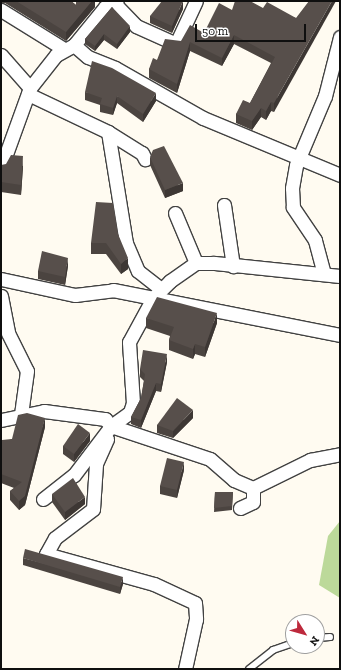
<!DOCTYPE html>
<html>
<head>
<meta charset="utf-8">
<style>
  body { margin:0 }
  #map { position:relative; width:341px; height:670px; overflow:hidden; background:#fffbf1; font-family:"Zilla Slab",serif }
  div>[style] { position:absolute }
  .forest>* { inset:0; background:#bcd99a }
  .roads { filter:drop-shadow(1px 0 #424242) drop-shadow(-1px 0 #424242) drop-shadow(0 1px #424242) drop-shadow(0 -1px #424242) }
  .service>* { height:6px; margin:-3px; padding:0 3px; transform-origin:3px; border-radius:3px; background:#fff }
  .minor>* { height:13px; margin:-6.5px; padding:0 6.5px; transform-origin:6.5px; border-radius:6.5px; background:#fff }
  .wall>* { inset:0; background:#4b4440 }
  .shaded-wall>* { inset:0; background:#3d3734 }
  .building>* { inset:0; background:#574f4b }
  span { translate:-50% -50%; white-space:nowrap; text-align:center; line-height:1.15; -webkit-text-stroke:4px #fff; paint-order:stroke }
  .frame { position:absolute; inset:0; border:2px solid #0f0f0f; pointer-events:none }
  .north { position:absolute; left:285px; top:614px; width:40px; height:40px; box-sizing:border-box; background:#fff; border:1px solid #9f9f9f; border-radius:50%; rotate:127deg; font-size:11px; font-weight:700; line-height:16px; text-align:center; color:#0f0f0f }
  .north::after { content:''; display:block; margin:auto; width:14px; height:18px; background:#bd293c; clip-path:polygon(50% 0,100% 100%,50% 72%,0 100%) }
  .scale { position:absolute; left:195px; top:24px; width:111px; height:18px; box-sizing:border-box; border:2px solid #0f0f0f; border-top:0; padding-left:5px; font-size:12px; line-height:14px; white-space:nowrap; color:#0f0f0f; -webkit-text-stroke:3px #fff; paint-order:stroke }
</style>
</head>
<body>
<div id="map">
  <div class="forest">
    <div style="clip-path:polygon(340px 521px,340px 598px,319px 585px,328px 536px)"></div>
  </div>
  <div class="roads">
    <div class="service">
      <div style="left:317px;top:638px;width:13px;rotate:-4deg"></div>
      <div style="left:249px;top:669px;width:31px;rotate:-38deg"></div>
      <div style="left:273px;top:650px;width:21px;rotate:-19deg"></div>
    </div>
    <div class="minor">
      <div style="left:114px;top:3px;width:32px;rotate:46deg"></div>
      <div style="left:136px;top:26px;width:44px;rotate:24.2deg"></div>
      <div style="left:176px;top:44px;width:47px;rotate:-65.1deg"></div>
      <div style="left:1px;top:10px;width:74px;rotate:31.8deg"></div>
      <div style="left:74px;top:45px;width:18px;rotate:41deg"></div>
      <div style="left:88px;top:57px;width:29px;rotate:22deg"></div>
      <div style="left:115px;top:68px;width:101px;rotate:29.6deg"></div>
      <div style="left:203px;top:118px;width:148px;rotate:22.6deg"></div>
      <div style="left:1px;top:55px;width:44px;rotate:48.7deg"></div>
      <div style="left:28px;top:94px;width:89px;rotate:25.4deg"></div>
      <div style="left:108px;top:132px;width:112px;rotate:80.8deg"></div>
      <div style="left:126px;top:243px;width:30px;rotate:67deg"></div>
      <div style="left:138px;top:271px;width:29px;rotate:38deg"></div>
      <div style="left:108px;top:132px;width:40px;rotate:32deg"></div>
      <div style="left:142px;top:153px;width:7px;rotate:63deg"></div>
      <div style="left:1px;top:168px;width:85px;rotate:-70.1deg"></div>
      <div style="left:30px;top:88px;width:42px;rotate:-51.8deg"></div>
      <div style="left:56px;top:55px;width:21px;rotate:-29deg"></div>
      <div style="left:74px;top:45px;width:49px;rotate:-50.8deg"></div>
      <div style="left:105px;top:7px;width:13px;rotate:-27deg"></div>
      <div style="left:224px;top:205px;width:62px;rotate:81.6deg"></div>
      <div style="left:175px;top:213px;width:54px;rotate:67.2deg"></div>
      <div style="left:324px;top:274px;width:35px;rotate:-105deg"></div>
      <div style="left:315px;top:240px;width:40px;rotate:-124deg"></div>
      <div style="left:293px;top:207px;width:19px;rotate:-93deg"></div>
      <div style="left:292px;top:188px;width:23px;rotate:-80deg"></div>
      <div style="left:296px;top:165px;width:75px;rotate:-67.2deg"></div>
      <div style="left:325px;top:96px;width:61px;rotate:-75.7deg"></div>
      <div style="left:1px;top:279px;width:76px;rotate:12.2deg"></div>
      <div style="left:75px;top:295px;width:38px;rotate:-7deg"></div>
      <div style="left:113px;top:290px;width:231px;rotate:11.2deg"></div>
      <div style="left:1px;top:296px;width:38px;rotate:79deg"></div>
      <div style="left:8px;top:333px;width:42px;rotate:63.4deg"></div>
      <div style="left:27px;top:371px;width:43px;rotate:97.9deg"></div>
      <div style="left:1px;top:420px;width:44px;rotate:-11.8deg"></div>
      <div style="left:44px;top:411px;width:62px;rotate:7.5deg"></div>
      <div style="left:105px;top:419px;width:9px;rotate:49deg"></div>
      <div style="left:111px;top:426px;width:104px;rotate:18.4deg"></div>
      <div style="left:210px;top:459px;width:32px;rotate:41deg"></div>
      <div style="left:234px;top:480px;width:21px;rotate:23deg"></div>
      <div style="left:253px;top:488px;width:64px;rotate:-26.2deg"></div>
      <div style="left:310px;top:460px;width:31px;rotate:-11deg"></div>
      <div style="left:107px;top:439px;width:27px;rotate:114deg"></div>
      <div style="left:96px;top:464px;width:45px;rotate:93.8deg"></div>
      <div style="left:93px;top:509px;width:48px;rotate:142.7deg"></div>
      <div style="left:55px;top:538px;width:18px;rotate:119deg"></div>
      <div style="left:46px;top:554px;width:112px;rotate:15.5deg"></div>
      <div style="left:154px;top:584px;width:45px;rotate:24.9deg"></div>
      <div style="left:195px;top:603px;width:16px;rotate:86deg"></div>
      <div style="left:196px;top:619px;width:51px;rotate:102.4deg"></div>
      <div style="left:43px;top:499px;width:39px;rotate:-38deg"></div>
      <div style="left:74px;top:475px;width:61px;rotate:-52.9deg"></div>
      <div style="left:111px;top:426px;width:24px;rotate:-36deg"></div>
      <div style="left:130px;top:412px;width:9px;rotate:-72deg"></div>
      <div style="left:133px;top:403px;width:61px;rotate:-93.8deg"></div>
      <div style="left:129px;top:342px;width:50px;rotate:-61.4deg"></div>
      <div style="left:153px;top:298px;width:24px;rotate:-45deg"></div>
      <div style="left:170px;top:281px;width:32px;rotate:-35deg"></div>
      <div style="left:196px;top:263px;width:18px"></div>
      <div style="left:214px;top:263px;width:127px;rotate:5.9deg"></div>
      <div style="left:240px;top:508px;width:14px;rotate:-25deg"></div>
      <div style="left:253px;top:502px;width:14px;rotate:-90deg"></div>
    </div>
  </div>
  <div class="wall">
    <div style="clip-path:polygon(1px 1px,71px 1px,76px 5px,76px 1px,95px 1px,95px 7px,66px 41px,5px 3px,1px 3px)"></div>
    <div style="clip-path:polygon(112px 7px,130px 32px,117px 49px,104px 40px,95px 51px,85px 44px,85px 39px)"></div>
    <div style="clip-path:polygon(263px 8px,296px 18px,274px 112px,271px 111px,266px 120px,261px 117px,252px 130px,236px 123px,236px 114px,250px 103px,271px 63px,234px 44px,222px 66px,190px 51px,177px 93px,149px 78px,149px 69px,157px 60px,181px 41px,204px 33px,232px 10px)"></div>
    <div style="clip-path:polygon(183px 9px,172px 33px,150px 23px,150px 16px)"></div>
    <div style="clip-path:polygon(85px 92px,156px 101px,143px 122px,117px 103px,113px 115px,100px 112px,100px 105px,85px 100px)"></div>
    <div style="clip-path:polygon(150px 157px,183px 191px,165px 198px,150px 165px)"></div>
    <div style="clip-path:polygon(1px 165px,23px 166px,21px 195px,1px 192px)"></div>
    <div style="clip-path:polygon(118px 234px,128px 269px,121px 274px,106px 254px,91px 254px,91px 243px)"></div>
    <div style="clip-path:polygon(68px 266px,65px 285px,38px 279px,38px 271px)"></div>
    <div style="clip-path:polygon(146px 318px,217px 323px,205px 357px,195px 354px,193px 359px,169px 350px,169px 340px,170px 336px,146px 328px)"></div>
    <div style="clip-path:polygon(167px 362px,161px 392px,156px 391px,141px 428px,131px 424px,131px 417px,141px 398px,144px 381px,140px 377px,140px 369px)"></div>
    <div style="clip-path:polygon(193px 418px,173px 438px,157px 433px,157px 425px)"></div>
    <div style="clip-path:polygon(45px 427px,25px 505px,19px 510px,10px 500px,10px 491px,14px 488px,1px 483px,1px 443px)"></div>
    <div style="clip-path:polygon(90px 441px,74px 462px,63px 454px,63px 446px)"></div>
    <div style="clip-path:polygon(184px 470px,177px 498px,160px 494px,160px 486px)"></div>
    <div style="clip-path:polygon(215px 492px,233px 492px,232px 510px,214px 512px)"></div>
    <div style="clip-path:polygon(52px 494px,85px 504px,65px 520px,52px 502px)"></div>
    <div style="clip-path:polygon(23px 558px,123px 584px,120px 594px,23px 565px)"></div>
  </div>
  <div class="shaded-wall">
    <div style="clip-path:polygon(92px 1px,95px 1px,95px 7px,66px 41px,66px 32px)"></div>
    <div style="clip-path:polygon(183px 1px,183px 9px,172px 33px,172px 26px)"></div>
    <div style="clip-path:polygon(332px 1px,336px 1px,274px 112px,274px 103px)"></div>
    <div style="clip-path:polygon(130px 26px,130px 32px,117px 49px,117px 44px)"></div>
    <div style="clip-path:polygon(104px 34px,104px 40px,95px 51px,95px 46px)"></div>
    <div style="clip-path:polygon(234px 35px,234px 44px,222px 66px,222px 58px)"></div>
    <div style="clip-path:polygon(190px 42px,190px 51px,177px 93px,177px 84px)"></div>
    <div style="clip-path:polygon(156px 93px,156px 101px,143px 122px,143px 114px)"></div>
    <div style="clip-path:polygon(117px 96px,117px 103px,113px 115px,113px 108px)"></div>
    <div style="clip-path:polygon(271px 102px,271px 111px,266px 120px,266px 111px)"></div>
    <div style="clip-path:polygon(261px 108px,261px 117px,252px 130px,252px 121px)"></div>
    <div style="clip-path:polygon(23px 156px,23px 166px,21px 195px,21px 185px)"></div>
    <div style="clip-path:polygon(183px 183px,183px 191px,165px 198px,165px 190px)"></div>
    <div style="clip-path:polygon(68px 258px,68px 266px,65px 285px,65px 277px)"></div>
    <div style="clip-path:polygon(128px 258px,128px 269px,121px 274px,121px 264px)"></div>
    <div style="clip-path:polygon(217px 313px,217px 323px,205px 357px,205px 347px)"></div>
    <div style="clip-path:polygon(195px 344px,195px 354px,193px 359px,193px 349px)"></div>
    <div style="clip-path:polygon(167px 354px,167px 362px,161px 392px,161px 384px)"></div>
    <div style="clip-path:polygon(156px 383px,156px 391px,141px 428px,141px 420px)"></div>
    <div style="clip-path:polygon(193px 410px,193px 418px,173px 438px,173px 431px)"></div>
    <div style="clip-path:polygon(45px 418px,45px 427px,25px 505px,19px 510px,19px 501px)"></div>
    <div style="clip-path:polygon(90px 433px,90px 441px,74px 462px,74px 454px)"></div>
    <div style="clip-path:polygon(184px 462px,184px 470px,177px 498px,177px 490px)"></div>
    <div style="clip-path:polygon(85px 497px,85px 504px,65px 520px,65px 512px)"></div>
    <div style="clip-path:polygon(123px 577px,123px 584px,120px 594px,120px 587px)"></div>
  </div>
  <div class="building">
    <div style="clip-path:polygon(16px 1px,71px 1px,76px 5px,76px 1px,92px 1px,66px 32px)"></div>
    <div style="clip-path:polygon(162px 1px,183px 1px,172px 26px,150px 16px)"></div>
    <div style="clip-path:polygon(235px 1px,250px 1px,263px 8px,267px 2px,296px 18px,309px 1px,332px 1px,274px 103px,271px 102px,266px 111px,261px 108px,252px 121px,236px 114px,243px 100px,250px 103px,275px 57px,234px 35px,222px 58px,190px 42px,177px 84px,149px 69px,153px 58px,157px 60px,165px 39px,181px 41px,190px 25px,204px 33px,219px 3px,232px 10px)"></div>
    <div style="clip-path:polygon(112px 7px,130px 26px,117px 44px,104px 34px,95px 46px,85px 39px)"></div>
    <div style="clip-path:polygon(92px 61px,112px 68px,156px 93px,143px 114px,117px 96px,113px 108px,100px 104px,102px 98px,85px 92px)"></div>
    <div style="clip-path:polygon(164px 146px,183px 183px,165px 190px,150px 157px,153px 150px)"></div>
    <div style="clip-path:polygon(11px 155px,23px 156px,21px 185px,1px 182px,1px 165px,6px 164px)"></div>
    <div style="clip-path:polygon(96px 202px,113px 203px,118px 234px,128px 258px,121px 264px,106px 243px,91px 243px)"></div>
    <div style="clip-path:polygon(42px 251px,68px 258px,65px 277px,38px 271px)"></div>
    <div style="clip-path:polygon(157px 297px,217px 313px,205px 347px,195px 344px,193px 349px,169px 340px,174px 327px,146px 318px)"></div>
    <div style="clip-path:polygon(143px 350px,167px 354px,161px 384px,156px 383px,141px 420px,131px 417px,141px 398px,145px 374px,140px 369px)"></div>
    <div style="clip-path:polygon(177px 398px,193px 410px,173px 431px,157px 425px)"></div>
    <div style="clip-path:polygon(27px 413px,45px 418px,25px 496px,19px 501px,10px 491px,22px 482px,1px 474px,1px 443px,2px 440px,12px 439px,18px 415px)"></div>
    <div style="clip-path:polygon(78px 424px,90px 433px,74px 454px,63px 446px)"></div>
    <div style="clip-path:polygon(167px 458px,184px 462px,177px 490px,160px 486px)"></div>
    <div style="clip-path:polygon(73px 478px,85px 497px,65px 512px,52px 494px)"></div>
    <div style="clip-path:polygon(215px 492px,233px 492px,232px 506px,214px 508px)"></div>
    <div style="clip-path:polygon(25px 549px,123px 577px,120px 587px,23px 558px)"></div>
  </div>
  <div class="frame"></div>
  <div class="north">N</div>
  <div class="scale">50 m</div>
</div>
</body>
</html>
